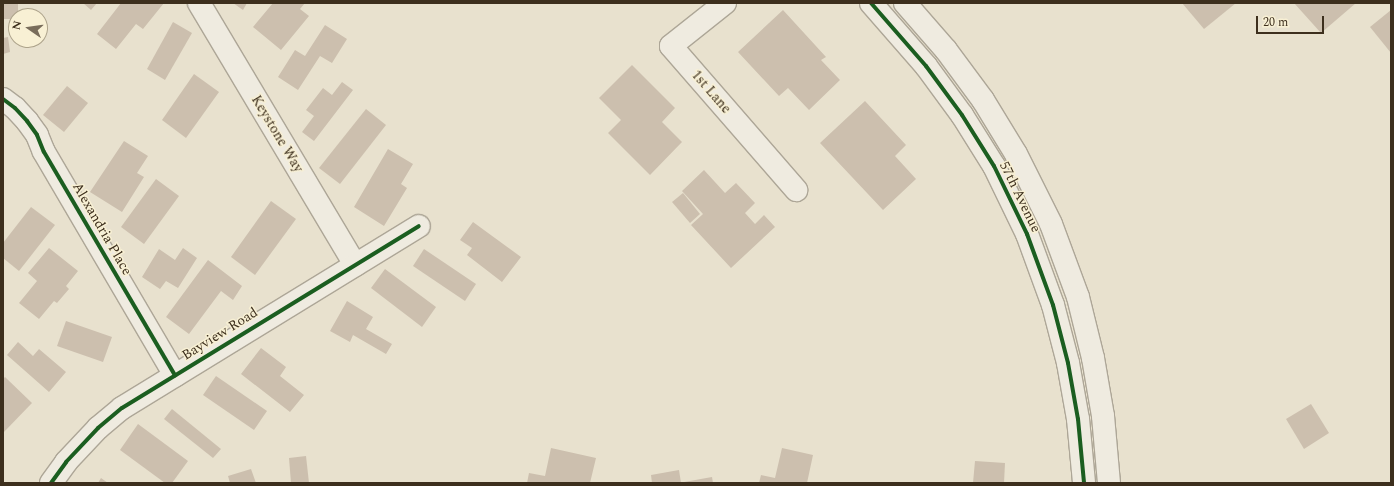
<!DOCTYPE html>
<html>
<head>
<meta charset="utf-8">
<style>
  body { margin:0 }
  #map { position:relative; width:1394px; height:486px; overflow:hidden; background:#e8e1ce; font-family:Spectral,serif }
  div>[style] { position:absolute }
  .building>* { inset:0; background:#ccbfae }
  .roads { filter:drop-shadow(1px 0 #ada697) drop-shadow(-1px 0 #ada697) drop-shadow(0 1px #ada697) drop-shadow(0 -1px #ada697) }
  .minor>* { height:22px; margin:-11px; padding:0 11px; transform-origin:11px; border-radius:11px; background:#efebe0 }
  .tertiary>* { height:22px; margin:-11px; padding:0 11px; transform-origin:11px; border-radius:11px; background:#efebe0 }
  .cycleway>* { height:4px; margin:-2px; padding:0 2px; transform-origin:2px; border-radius:2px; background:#1b5e20 }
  span { translate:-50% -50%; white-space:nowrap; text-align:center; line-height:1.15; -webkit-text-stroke:3px #f8f0d4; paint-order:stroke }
  .street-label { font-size:14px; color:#3d2f1d }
  .frame { position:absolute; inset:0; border:4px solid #3d2f1d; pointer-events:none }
  .north { position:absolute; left:8px; top:8px; width:40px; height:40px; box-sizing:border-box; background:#f8f0d4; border:1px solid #ada38b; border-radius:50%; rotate:283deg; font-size:11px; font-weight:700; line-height:16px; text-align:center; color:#3d2f1d }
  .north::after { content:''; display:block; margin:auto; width:14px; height:18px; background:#796d5b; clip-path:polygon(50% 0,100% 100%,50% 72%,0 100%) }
  .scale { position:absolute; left:1256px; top:16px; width:68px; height:18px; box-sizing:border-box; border:2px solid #3d2f1d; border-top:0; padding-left:5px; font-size:12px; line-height:14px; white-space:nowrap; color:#3d2f1d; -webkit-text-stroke:3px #f8f0d4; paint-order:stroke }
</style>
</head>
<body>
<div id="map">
  <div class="building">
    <div style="clip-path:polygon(3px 3px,18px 3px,18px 16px,16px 16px,16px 19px,3px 19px)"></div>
    <div style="clip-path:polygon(83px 3px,97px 3px,91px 10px)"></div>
    <div style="clip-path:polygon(121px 3px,164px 3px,143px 29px,136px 24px,116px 49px,97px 34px)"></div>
    <div style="clip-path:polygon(233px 3px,247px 3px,243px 10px)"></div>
    <div style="clip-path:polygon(273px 3px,305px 3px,300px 9px,309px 16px,281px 50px,253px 27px)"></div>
    <div style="clip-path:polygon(1182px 3px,1236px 3px,1204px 29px)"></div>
    <div style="clip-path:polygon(1294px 3px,1356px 3px,1321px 33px)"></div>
    <div style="clip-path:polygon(783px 10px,826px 57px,821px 60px,840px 80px,809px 110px,788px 88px,779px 96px,738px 52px)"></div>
    <div style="clip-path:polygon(1391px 10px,1391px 53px,1370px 27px)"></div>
    <div style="clip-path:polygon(173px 22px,192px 33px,165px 80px,147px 69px)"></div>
    <div style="clip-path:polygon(325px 25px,347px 39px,332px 63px,320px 56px,298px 90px,278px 77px,295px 50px,305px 56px)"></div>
    <div style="clip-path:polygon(8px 37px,10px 52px,3px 54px,3px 38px)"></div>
    <div style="clip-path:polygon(632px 65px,675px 108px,662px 122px,682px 142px,650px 175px,608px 133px,621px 120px,599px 98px)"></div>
    <div style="clip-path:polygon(194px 74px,219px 92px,186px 138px,162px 120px)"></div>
    <div style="clip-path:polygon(342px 82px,353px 90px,314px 141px,302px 132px,314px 116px,306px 110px,323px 88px,332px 95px)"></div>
    <div style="clip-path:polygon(67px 86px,88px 103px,64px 132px,43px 115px)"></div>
    <div style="clip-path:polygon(865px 101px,906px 145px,895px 156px,916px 179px,883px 210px,820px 143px)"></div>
    <div style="clip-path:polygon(366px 109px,386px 125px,340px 184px,319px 168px)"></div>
    <div style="clip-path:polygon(124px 141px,148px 156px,137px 173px,144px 177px,122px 212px,90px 192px)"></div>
    <div style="clip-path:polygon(388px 149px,413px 164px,401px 184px,407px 188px,384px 226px,354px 207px)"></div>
    <div style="clip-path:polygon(704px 170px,725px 193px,736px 183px,755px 203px,745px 213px,755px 224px,764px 215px,775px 227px,731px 268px,691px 225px,703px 214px,682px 191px)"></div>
    <div style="clip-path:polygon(156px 179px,179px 196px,144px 244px,121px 227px)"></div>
    <div style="clip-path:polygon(683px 193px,700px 214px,690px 223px,672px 202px)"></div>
    <div style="clip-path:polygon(271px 201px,296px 219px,255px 275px,231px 257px)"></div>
    <div style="clip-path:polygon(31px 207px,55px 225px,19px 271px,3px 258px,3px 243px)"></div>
    <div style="clip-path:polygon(473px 222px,521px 257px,502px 282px,467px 255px,472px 248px,460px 240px)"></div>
    <div style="clip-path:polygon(49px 248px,78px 271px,66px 286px,69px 289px,57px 303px,54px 301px,39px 319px,19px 303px,37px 281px,28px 273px)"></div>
    <div style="clip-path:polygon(183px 248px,197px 258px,178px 288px,166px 281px,160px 289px,142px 277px,159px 249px,175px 260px)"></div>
    <div style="clip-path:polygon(424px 249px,476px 284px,465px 301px,413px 266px)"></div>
    <div style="clip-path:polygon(208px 260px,242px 286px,233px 300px,221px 291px,189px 334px,166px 317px)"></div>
    <div style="clip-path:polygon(385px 269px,436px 307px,422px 327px,371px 288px)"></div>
    <div style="clip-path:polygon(347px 301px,373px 317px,366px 329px,392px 344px,386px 354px,353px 335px,350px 342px,330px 331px)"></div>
    <div style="clip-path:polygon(66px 321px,112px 337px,103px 362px,57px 346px)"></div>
    <div style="clip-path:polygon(18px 342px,33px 356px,39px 349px,66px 372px,49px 392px,7px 355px)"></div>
    <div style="clip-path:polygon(261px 348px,286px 367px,280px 376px,304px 395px,290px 412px,241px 374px)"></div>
    <div style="clip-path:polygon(216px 376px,267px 411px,254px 430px,203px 395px)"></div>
    <div style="clip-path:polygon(5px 377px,32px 403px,3px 433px,3px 379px)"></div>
    <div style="clip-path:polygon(1311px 404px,1329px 433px,1304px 449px,1286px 419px)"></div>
    <div style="clip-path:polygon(172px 409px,221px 449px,213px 458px,164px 419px)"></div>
    <div style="clip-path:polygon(138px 424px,188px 461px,172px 483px,165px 483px,120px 450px)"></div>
    <div style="clip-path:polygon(551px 448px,596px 458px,590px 483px,527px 483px,529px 473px,545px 476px)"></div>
    <div style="clip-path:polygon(782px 448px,813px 455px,807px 483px,759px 483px,761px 475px,775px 478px)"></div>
    <div style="clip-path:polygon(306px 456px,309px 483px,291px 483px,289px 458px)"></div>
    <div style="clip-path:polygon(975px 461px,1005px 463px,1004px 483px,973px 483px)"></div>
    <div style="clip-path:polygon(251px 469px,256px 483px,230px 483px,228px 476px)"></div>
    <div style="clip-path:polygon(679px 470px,681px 483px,652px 483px,651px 475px)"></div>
    <div style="clip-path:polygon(712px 477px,713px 483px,684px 483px,684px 482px)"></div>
    <div style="clip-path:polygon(101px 478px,108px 483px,98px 483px)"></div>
  </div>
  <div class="roads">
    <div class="minor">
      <div style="left:199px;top:3px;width:305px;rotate:59.2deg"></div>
      <div style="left:725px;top:3px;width:69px;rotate:141.5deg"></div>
      <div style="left:671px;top:46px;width:191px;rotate:49deg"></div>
      <div style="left:3px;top:99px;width:15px;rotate:37deg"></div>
      <div style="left:15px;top:108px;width:18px;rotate:47deg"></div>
      <div style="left:27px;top:121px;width:17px;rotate:54deg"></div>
      <div style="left:37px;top:135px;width:18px;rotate:68deg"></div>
      <div style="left:44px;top:152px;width:259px;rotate:59.6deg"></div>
      <div style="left:51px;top:483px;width:26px;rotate:-54deg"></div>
      <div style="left:66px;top:462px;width:47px;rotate:-46.7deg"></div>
      <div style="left:98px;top:428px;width:31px;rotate:-40deg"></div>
      <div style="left:122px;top:408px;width:348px;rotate:-31.5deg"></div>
    </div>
    <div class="tertiary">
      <div style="left:871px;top:3px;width:84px;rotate:48.9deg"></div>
      <div style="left:926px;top:66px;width:61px;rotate:53.7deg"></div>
      <div style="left:962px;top:115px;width:60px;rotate:57.9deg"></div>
      <div style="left:994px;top:166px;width:76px;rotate:64.1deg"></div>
      <div style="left:1027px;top:234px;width:76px;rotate:69.9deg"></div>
      <div style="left:1053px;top:305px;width:60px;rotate:75.5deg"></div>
      <div style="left:1068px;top:363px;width:57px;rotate:79.9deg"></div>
      <div style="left:1078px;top:419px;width:64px;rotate:84.6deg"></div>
      <div style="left:905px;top:3px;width:62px;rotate:48.9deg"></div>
      <div style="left:946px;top:50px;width:62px;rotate:53.5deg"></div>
      <div style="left:983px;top:100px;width:63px;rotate:58.6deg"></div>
      <div style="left:1016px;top:154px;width:78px;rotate:63.4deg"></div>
      <div style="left:1051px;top:224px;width:78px;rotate:69.7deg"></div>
      <div style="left:1078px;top:297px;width:63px;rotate:76.2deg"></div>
      <div style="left:1093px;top:358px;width:59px;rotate:80.2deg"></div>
      <div style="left:1103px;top:416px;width:67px;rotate:84.9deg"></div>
    </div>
  </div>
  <div class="cycleway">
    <div style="left:871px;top:3px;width:84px;rotate:48.9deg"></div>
    <div style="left:926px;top:66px;width:61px;rotate:53.7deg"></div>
    <div style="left:962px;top:115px;width:60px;rotate:57.9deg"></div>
    <div style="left:994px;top:166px;width:76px;rotate:64.1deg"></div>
    <div style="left:1027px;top:234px;width:76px;rotate:69.9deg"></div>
    <div style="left:1053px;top:305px;width:60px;rotate:75.5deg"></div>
    <div style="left:1068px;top:363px;width:57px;rotate:79.9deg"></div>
    <div style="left:1078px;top:419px;width:64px;rotate:84.6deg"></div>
    <div style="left:3px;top:99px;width:15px;rotate:37deg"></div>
    <div style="left:15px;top:108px;width:18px;rotate:47deg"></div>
    <div style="left:27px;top:121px;width:17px;rotate:54deg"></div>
    <div style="left:37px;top:135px;width:18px;rotate:68deg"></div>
    <div style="left:44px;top:152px;width:259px;rotate:59.6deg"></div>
    <div style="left:51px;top:483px;width:26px;rotate:-54deg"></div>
    <div style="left:66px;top:462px;width:47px;rotate:-46.7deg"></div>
    <div style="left:98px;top:428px;width:31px;rotate:-40deg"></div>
    <div style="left:122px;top:408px;width:348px;rotate:-31.5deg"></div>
  </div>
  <div class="street-label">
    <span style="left:711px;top:92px;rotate:49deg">1st Lane</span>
    <span style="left:277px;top:134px;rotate:59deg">Keystone Way</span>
    <span style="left:1020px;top:197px;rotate:64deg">57th Avenue</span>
    <span style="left:102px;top:229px;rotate:60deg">Alexandria Place</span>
    <span style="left:220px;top:334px;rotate:-32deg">Bayview Road</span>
  </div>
  <div class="frame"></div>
  <div class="north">N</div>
  <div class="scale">20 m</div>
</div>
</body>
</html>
